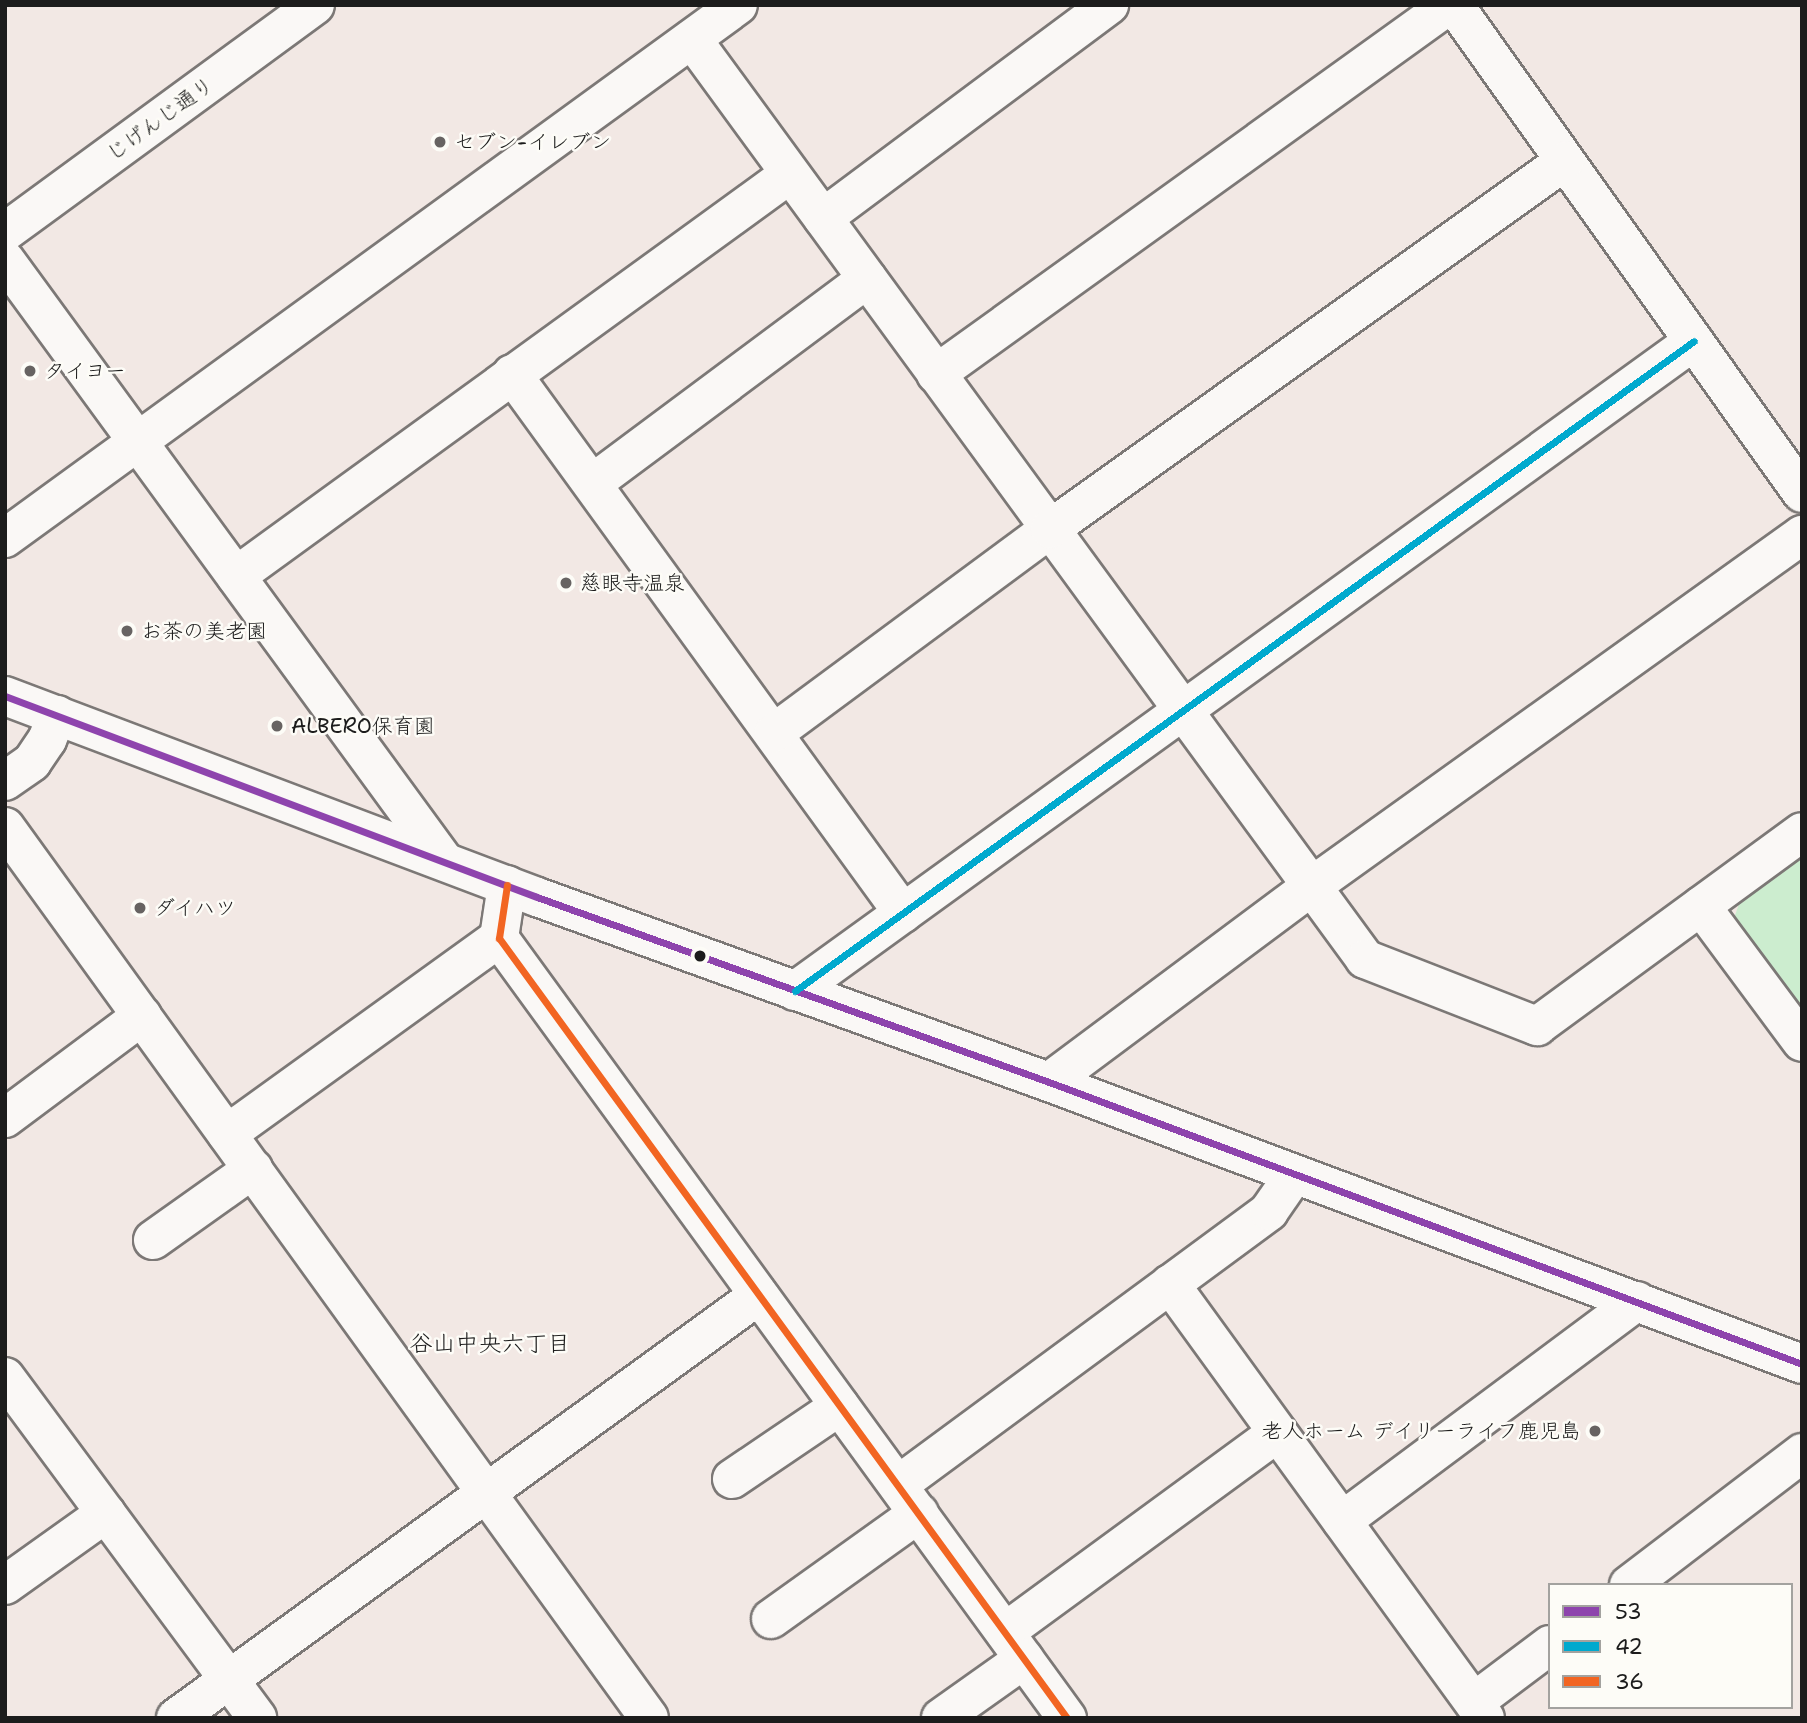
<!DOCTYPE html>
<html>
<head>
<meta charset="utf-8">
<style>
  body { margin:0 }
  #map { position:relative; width:1807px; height:1723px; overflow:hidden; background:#f2e8e4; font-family:"Shantell Sans","Klee One",sans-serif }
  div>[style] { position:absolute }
  .green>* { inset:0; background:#ccedcf }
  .roads { filter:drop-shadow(2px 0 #7c7876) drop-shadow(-2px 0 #7c7876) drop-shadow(0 2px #7c7876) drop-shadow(0 -2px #7c7876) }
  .minor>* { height:38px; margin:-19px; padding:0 19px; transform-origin:19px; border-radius:19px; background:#faf8f6 }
  .tertiary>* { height:38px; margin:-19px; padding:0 19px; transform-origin:19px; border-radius:19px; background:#faf8f6 }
  .bus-1>* { height:7px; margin:-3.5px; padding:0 3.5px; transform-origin:3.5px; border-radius:3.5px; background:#8e44ad }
  .bus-2>* { height:7px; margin:-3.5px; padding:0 3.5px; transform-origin:3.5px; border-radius:3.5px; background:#00a9ce }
  .bus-3>* { height:7px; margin:-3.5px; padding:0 3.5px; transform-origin:3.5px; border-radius:3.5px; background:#f26522 }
  .dots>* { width:19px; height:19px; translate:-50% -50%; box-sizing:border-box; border:4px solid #fdfcf7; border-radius:50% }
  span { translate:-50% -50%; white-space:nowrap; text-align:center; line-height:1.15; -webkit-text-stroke:5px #fdfcf7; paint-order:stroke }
  .street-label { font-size:21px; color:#1c1c1c }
  .poi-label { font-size:21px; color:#1c1c1c }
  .left { translate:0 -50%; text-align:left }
  .right { translate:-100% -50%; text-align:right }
  .neighbourhood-label { font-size:23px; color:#1c1c1c }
  .frame { position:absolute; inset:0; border:7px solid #1c1c1c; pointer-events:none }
  .legend { position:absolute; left:1548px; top:1583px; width:245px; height:126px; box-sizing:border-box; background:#fdfcf7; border:2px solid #a3a29f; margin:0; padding:9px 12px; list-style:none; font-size:21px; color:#1c1c1c }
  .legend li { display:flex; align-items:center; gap:14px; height:35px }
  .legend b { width:35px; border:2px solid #a3a29f }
</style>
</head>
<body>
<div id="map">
  <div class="green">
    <div style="clip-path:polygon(1802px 856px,1802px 1020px,1732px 924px,1740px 901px)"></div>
  </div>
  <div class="roads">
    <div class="minor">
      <div style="left:1454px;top:5px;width:599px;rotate:54.51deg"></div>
      <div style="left:692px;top:39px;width:1140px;rotate:53.81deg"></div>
      <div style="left:1365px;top:959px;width:185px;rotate:21.3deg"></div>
      <div style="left:1537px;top:1026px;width:328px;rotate:-36.2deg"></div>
      <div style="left:823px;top:218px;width:357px;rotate:-36.7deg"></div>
      <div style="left:5px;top:260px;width:744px;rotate:53.85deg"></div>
      <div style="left:512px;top:374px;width:666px;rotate:54.04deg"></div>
      <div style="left:936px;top:374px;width:632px;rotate:-35.73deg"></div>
      <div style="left:593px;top:483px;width:342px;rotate:-36.7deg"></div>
      <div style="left:5px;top:538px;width:906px;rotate:-36.02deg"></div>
      <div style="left:236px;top:576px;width:684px;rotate:-35.97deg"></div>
      <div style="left:774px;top:733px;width:343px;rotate:-36.5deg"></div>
      <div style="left:1050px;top:529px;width:633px;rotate:-35.55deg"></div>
      <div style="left:5px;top:781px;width:33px;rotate:-35deg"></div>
      <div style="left:32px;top:762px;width:27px;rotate:-56deg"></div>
      <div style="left:47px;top:740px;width:27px;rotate:-68deg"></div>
      <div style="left:5px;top:827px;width:1099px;rotate:54.14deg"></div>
      <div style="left:507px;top:885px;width:54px;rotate:98.6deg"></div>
      <div style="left:499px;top:938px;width:965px;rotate:53.94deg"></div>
      <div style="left:1701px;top:906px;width:169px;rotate:53.4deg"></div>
      <div style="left:795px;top:991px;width:1109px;rotate:-35.87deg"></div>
      <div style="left:1049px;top:1082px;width:328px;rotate:-36.7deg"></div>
      <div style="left:1312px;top:886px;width:603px;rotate:-35.62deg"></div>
      <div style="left:5px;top:1118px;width:171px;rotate:-36.7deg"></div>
      <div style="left:227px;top:1134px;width:335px;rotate:-35.8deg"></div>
      <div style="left:153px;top:1240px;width:123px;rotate:-35.4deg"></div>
      <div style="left:1170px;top:1284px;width:536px;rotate:54.03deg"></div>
      <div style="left:5px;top:1377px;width:424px;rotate:53.5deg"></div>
      <div style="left:732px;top:1479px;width:130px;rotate:-34.1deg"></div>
      <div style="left:898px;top:1485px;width:461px;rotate:-36.4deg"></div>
      <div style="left:1269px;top:1211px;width:44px;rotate:-55.2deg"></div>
      <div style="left:1342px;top:1521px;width:368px;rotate:-36.7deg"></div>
      <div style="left:5px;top:1585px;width:124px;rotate:-35.5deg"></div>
      <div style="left:1629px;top:1585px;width:218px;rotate:-37.3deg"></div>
      <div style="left:771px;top:1619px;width:182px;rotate:-35.6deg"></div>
      <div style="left:1005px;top:1632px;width:338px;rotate:-36.2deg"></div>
      <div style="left:1474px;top:1702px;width:95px;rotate:-36.9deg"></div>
      <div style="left:176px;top:1718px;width:720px;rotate:-35.96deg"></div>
      <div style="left:941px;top:1718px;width:102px;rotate:-35.4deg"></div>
    </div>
    <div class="tertiary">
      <div style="left:5px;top:232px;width:384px;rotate:-36.2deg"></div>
      <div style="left:5px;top:696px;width:569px;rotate:20.7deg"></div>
      <div style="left:537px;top:897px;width:544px;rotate:19.87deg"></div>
      <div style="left:1049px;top:1082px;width:804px;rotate:20.53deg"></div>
    </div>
  </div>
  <div class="bus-1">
    <div style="left:5px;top:696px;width:569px;rotate:20.7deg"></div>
    <div style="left:537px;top:897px;width:544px;rotate:19.87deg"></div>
    <div style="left:1049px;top:1082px;width:804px;rotate:20.53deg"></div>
  </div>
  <div class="bus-2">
    <div style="left:795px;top:991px;width:1109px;rotate:-35.87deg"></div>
  </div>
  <div class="bus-3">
    <div style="left:507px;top:885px;width:54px;rotate:98.6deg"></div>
    <div style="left:499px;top:938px;width:965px;rotate:53.94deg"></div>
  </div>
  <div class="dots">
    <div style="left:440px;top:142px;background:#676362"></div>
    <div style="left:30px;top:371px;background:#676362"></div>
    <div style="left:566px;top:583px;background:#676362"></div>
    <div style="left:127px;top:631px;background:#676362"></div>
    <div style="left:277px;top:726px;background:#676362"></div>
    <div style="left:140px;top:908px;background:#676362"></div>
    <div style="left:700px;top:956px;background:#1c1c1c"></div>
    <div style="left:1595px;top:1431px;background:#676362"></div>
  </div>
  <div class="street-label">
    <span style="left:160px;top:119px;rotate:-36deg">じげんじ通り</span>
  </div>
  <div class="poi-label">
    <span class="left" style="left:454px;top:142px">セブン-イレブン</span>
    <span class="left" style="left:44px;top:371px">タイヨー</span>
    <span class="left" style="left:580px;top:583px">慈眼寺温泉</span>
    <span class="left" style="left:141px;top:631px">お茶の美老園</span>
    <span class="left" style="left:291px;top:726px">ALBERO保育園</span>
    <span class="left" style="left:154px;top:908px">ダイハツ</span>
    <span class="right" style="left:1581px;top:1431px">老人ホーム デイリーライフ鹿児島</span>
  </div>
  <div class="neighbourhood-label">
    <span style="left:490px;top:1343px">谷山中央六丁目</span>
  </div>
  <div class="frame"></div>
  <ul class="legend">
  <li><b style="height:9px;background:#8e44ad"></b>53</li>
  <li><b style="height:9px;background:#00a9ce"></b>42</li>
  <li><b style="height:9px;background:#f26522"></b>36</li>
  </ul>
</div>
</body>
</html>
